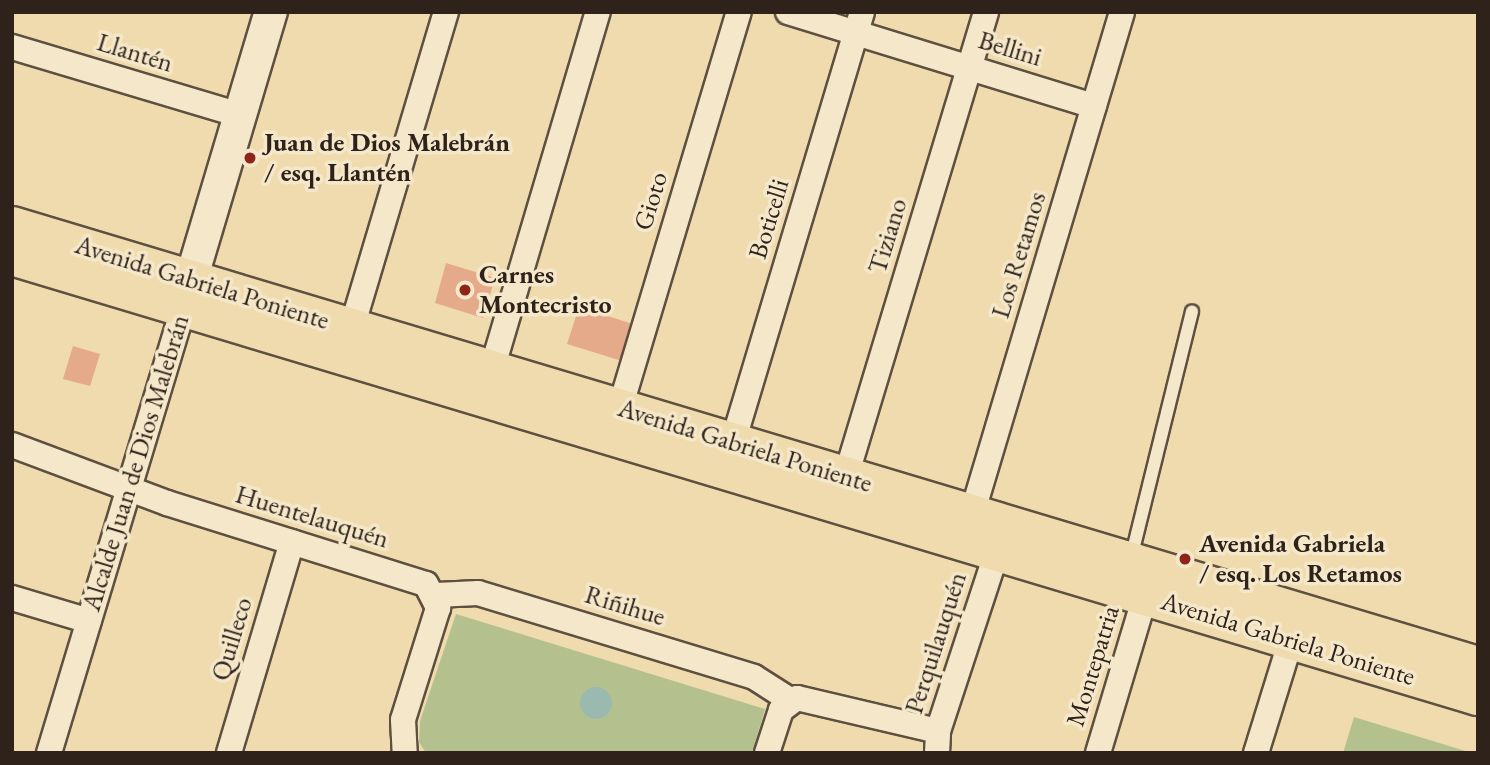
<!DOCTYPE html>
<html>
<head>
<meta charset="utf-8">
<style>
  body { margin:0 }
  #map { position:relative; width:1490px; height:765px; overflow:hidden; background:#efdbae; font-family:"EB Garamond",serif }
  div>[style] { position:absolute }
  .green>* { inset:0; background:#b4c18e }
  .water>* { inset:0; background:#9abaaf }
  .round { border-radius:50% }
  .building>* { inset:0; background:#e4aa89 }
  .roads { filter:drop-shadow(2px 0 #5e5040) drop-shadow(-2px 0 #5e5040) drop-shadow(0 2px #5e5040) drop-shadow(0 -2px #5e5040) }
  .service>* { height:12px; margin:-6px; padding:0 6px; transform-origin:6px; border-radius:6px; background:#f5e8ca }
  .minor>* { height:24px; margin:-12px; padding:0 12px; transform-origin:12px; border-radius:12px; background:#f5e8ca }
  .tertiary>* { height:32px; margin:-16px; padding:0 16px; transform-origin:16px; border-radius:16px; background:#f5e8ca }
  .primary>* { height:38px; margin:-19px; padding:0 19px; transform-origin:19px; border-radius:19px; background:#efdbae }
  .dots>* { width:19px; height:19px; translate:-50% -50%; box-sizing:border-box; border:4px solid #f5e8ca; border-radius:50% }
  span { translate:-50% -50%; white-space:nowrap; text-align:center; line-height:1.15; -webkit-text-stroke:7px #f5e8ca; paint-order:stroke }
  .street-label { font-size:26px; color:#2e221b }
  .poi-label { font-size:26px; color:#2e221b; font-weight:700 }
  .left { translate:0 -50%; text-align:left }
  .frame { position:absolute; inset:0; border:14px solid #2e221b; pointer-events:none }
</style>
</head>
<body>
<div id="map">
  <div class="green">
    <div style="clip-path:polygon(456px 614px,765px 709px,752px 753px,426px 753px,419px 742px,420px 721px)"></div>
    <div style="clip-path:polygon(1354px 717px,1472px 753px,1343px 753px)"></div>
  </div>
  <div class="water">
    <div class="round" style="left:580px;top:687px;width:32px;height:32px"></div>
  </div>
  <div class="building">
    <div style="clip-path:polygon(446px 263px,495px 278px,483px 318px,435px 303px)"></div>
    <div style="clip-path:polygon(579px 307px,633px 324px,622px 361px,567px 344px)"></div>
    <div style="clip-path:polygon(73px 346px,100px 354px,90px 386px,63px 379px)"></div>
  </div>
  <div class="roads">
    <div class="service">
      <div style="left:1131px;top:558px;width:254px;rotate:-76.1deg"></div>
    </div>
    <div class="minor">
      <div style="left:788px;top:12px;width:320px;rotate:17.1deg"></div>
      <div style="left:12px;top:47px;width:238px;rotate:16.6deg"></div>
      <div style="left:352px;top:327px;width:329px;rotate:-73.4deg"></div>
      <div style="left:492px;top:369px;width:372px;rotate:-73.5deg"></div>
      <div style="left:620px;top:408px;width:413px;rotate:-73.3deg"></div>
      <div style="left:733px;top:442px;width:449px;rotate:-73.3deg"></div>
      <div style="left:12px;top:445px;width:165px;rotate:20.5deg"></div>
      <div style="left:167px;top:503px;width:271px;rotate:17.4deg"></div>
      <div style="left:426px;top:584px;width:27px;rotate:63deg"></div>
      <div style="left:438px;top:608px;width:117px;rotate:107.4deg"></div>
      <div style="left:403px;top:720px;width:33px;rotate:87deg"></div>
      <div style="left:846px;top:476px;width:485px;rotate:-73.2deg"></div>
      <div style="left:972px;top:514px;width:524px;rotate:-73.36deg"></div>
      <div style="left:436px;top:595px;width:42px;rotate:-2.7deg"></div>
      <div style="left:478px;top:593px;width:288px;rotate:16.9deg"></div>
      <div style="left:754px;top:677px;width:43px;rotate:32.6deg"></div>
      <div style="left:12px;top:598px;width:80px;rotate:16.6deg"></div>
      <div style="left:49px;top:753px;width:465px;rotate:-73.2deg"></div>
      <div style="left:229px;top:753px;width:220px;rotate:-73.4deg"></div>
      <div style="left:767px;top:753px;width:45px;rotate:-72deg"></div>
      <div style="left:781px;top:710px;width:20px;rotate:-37deg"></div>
      <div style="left:797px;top:698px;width:145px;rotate:13.2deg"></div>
      <div style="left:937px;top:753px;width:22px;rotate:-87deg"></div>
      <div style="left:938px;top:731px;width:188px;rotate:-71.8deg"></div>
      <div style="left:1098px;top:753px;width:164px;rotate:-73.3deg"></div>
      <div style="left:1256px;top:753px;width:118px;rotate:-72.8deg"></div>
    </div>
    <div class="tertiary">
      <div style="left:184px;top:303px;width:304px;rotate:-73.4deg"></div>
    </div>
    <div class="primary">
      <div style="left:12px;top:226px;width:1531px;rotate:16.71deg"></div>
      <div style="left:12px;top:256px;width:1531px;rotate:16.71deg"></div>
    </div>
  </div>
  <div class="dots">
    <div style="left:250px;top:158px;background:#8f2418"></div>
    <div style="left:465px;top:290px;background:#8f2418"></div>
    <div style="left:1185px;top:559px;background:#8f2418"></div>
  </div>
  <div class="street-label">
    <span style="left:1010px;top:49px;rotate:17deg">Bellini</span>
    <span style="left:135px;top:53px;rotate:17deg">Llantén</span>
    <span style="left:651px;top:201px;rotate:-73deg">Gioto</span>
    <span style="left:769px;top:219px;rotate:-73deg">Boticelli</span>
    <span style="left:888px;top:236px;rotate:-73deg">Tiziano</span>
    <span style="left:1019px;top:255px;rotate:-73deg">Los Retamos</span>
    <span style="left:202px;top:283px;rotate:17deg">Avenida Gabriela Poniente</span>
    <span style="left:745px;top:446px;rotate:17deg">Avenida Gabriela Poniente</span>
    <span style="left:136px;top:463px;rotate:-73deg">Alcalde Juan de Dios Malebrán</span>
    <span style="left:312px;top:517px;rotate:17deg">Huentelauquén</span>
    <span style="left:625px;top:606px;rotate:17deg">Riñihue</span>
    <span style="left:232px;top:639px;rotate:-73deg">Quilleco</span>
    <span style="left:1288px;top:639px;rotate:17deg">Avenida Gabriela Poniente</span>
    <span style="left:936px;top:643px;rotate:-72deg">Perquilauquén</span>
    <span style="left:1093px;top:666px;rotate:-73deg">Montepatria</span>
  </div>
  <div class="poi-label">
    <span class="left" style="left:264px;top:158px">Juan de Dios Malebrán<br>/ esq. Llantén</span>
    <span class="left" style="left:479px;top:290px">Carnes<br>Montecristo</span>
    <span class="left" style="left:1199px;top:559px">Avenida Gabriela<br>/ esq. Los Retamos</span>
  </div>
  <div class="frame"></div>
</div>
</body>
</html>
